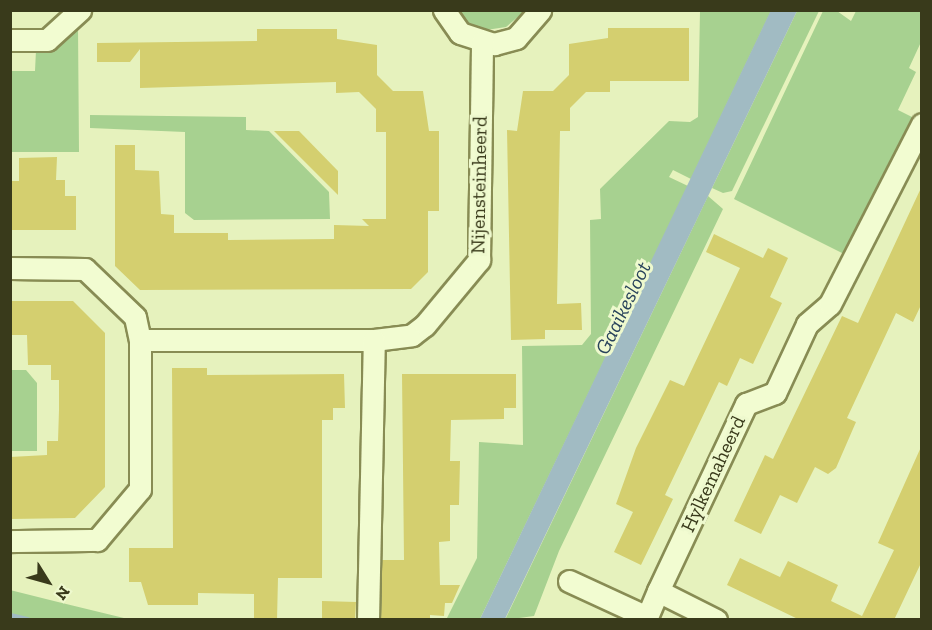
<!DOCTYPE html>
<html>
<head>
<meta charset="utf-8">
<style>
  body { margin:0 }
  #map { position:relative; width:932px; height:630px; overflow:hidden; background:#e6f2bd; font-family:"Zilla Slab",serif }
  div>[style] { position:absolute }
  .green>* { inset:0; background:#a7d190 }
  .water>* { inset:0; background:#a1bbc3 }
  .stream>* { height:7px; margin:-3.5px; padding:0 3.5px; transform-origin:3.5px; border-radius:3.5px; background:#a1bbc3 }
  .building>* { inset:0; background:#d4cf6f }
  .roads { filter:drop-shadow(2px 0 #888c54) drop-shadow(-2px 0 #888c54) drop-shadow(0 2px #888c54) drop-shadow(0 -2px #888c54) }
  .street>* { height:21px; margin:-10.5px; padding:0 10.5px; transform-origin:10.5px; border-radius:10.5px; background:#f2fcd1 }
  span { translate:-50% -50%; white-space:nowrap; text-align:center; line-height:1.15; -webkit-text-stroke:6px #eef9ce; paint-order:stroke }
  .street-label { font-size:20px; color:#393a1b }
  .water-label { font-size:21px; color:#28435b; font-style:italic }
  .frame { position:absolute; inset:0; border:12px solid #393a1b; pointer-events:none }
  .north { position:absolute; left:18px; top:552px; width:60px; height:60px; -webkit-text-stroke:4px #eef9ce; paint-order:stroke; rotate:127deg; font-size:16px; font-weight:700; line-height:24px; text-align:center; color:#393a1b }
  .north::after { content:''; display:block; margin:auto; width:21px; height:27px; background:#393a1b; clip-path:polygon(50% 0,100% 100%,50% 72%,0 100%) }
</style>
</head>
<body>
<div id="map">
  <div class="green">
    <div style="clip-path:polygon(457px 11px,525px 11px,506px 27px,486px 30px,467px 22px)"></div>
    <div style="clip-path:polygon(700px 11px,771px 11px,691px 179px,673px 170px,669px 177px,688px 186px,480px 619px,446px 620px,477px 558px,479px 442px,523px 445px,522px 346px,582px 345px,591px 334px,590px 220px,601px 219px,600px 189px,669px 121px,690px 122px,698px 117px)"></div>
    <div style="clip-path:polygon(797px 11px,819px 11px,732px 191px,723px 193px,712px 188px)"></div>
    <div style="clip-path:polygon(823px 11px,837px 11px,851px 21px,856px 11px,921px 11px,921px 42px,909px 68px,916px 72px,898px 110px,914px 118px,844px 254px,734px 199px)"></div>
    <div style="clip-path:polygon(78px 27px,79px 152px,11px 152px,11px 71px,35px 71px,36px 50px,58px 47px)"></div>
    <div style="clip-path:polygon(90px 115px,246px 117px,246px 130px,269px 131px,329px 192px,330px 219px,194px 220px,185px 213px,185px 132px,90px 128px)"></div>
    <div style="clip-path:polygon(708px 196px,723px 209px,559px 551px,534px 616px,505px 620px)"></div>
    <div style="clip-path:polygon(11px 370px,26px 370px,37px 383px,37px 451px,11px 451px)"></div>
    <div style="clip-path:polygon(10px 590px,58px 602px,128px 619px,11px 619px)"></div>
  </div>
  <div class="water">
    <div style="clip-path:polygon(771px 10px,797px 11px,505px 619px,480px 619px)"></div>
  </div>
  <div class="stream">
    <div style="left:10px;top:616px;width:17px;rotate:13deg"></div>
  </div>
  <div class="building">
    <div style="clip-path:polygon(608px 28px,689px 28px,689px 81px,610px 81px,610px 92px,586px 92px,570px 108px,570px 131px,560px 131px,557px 304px,581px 303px,582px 330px,545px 330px,545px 339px,511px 340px,507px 130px,517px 131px,523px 91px,553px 91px,569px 75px,569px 44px,608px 38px)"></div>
    <div style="clip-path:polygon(257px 29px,337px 29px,337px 39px,377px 45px,377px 75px,393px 91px,423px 91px,429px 131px,439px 131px,439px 211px,428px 211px,428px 272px,411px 289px,140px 290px,115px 266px,115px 145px,135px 145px,135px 170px,159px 171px,161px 214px,174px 215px,174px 233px,228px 233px,228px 240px,334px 239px,334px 225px,369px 226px,362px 219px,386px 219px,386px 132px,376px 132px,376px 109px,359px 92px,336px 93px,336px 82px,140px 88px,140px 49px,130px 62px,97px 62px,97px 43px,257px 41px)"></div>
    <div style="clip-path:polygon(274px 131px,299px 131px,338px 171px,338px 195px)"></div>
    <div style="clip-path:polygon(57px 157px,56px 180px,65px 180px,65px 196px,76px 196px,76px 230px,10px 230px,10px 181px,19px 181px,19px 158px)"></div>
    <div style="clip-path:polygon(921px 188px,921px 305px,913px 322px,896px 313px,847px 418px,856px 422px,836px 468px,828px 474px,815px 467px,797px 503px,780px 495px,761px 534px,734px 521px,765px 455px,773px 459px,842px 316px,858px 323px)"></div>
    <div style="clip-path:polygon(714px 234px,763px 258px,768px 248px,788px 258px,770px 297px,782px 303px,753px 364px,740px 358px,727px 386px,719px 382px,665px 495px,673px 499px,641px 565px,614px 552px,633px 512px,616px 504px,636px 448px,670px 380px,684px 386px,740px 268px,706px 252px)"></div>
    <div style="clip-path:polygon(10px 301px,73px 301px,105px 333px,105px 487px,75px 518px,10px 519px,10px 457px,47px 455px,47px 441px,58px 441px,59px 410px,59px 380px,51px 380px,51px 365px,28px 365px,27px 335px,10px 335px)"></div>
    <div style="clip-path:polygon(172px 368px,207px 368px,207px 375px,344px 374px,345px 408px,333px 408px,333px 420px,322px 420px,322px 578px,278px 578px,277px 620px,254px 620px,254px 594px,198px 593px,198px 605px,148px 605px,141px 582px,129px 582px,129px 548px,173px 548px)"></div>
    <div style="clip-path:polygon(402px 374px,516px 374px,516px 408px,504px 408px,504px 419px,451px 420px,450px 461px,460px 461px,459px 505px,450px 505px,450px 541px,439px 542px,440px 585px,460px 585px,452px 603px,445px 603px,444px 616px,430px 615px,430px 620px,381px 620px,382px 560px,404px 560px)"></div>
    <div style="clip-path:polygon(921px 447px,921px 563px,894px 620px,800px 620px,727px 585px,740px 558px,780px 577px,788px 561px,838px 585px,831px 601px,862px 616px,894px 550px,878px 543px)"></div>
    <div style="clip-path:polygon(322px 601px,356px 602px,355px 620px,322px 620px)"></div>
  </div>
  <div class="roads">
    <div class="street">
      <div style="left:444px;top:10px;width:28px;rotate:55deg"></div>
      <div style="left:460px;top:33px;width:36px;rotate:18deg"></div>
      <div style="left:494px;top:44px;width:23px;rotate:-15deg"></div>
      <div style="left:516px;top:38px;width:37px;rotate:-49deg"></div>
      <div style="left:10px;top:40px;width:37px"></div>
      <div style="left:47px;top:40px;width:45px;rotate:-42.3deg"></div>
      <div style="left:10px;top:268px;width:75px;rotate:0.8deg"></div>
      <div style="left:85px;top:269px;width:69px;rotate:43.8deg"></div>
      <div style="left:135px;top:317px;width:24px;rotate:78deg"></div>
      <div style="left:140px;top:340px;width:149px;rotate:90deg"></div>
      <div style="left:140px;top:489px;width:67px;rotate:130.1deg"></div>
      <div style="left:97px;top:540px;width:87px;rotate:179.3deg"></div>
      <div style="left:140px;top:340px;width:234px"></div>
      <div style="left:374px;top:340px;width:38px;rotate:-7deg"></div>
      <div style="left:412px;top:335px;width:16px;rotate:-38deg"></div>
      <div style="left:425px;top:325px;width:85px;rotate:-50.3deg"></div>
      <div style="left:479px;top:260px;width:218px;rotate:-89.2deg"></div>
      <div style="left:569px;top:581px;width:86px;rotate:24.8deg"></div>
      <div style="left:647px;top:617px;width:28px;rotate:-67deg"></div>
      <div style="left:658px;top:591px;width:65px;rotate:26.6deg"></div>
      <div style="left:658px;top:591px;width:207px;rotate:-64.8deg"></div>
      <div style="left:746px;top:404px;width:31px;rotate:-21deg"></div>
      <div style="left:775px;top:393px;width:76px;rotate:-65.1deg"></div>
      <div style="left:807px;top:324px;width:30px;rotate:-41deg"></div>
      <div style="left:830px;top:304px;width:202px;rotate:-62.9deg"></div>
      <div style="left:368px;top:620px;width:280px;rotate:-88.8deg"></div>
    </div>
  </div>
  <div class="street-label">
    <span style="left:479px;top:185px;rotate:-89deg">Nijensteinheerd</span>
    <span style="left:713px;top:474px;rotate:-65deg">Hylkemaheerd</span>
  </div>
  <div class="water-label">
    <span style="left:623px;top:308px;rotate:-64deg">Gaaikesloot</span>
  </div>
  <div class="frame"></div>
  <div class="north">N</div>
</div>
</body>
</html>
